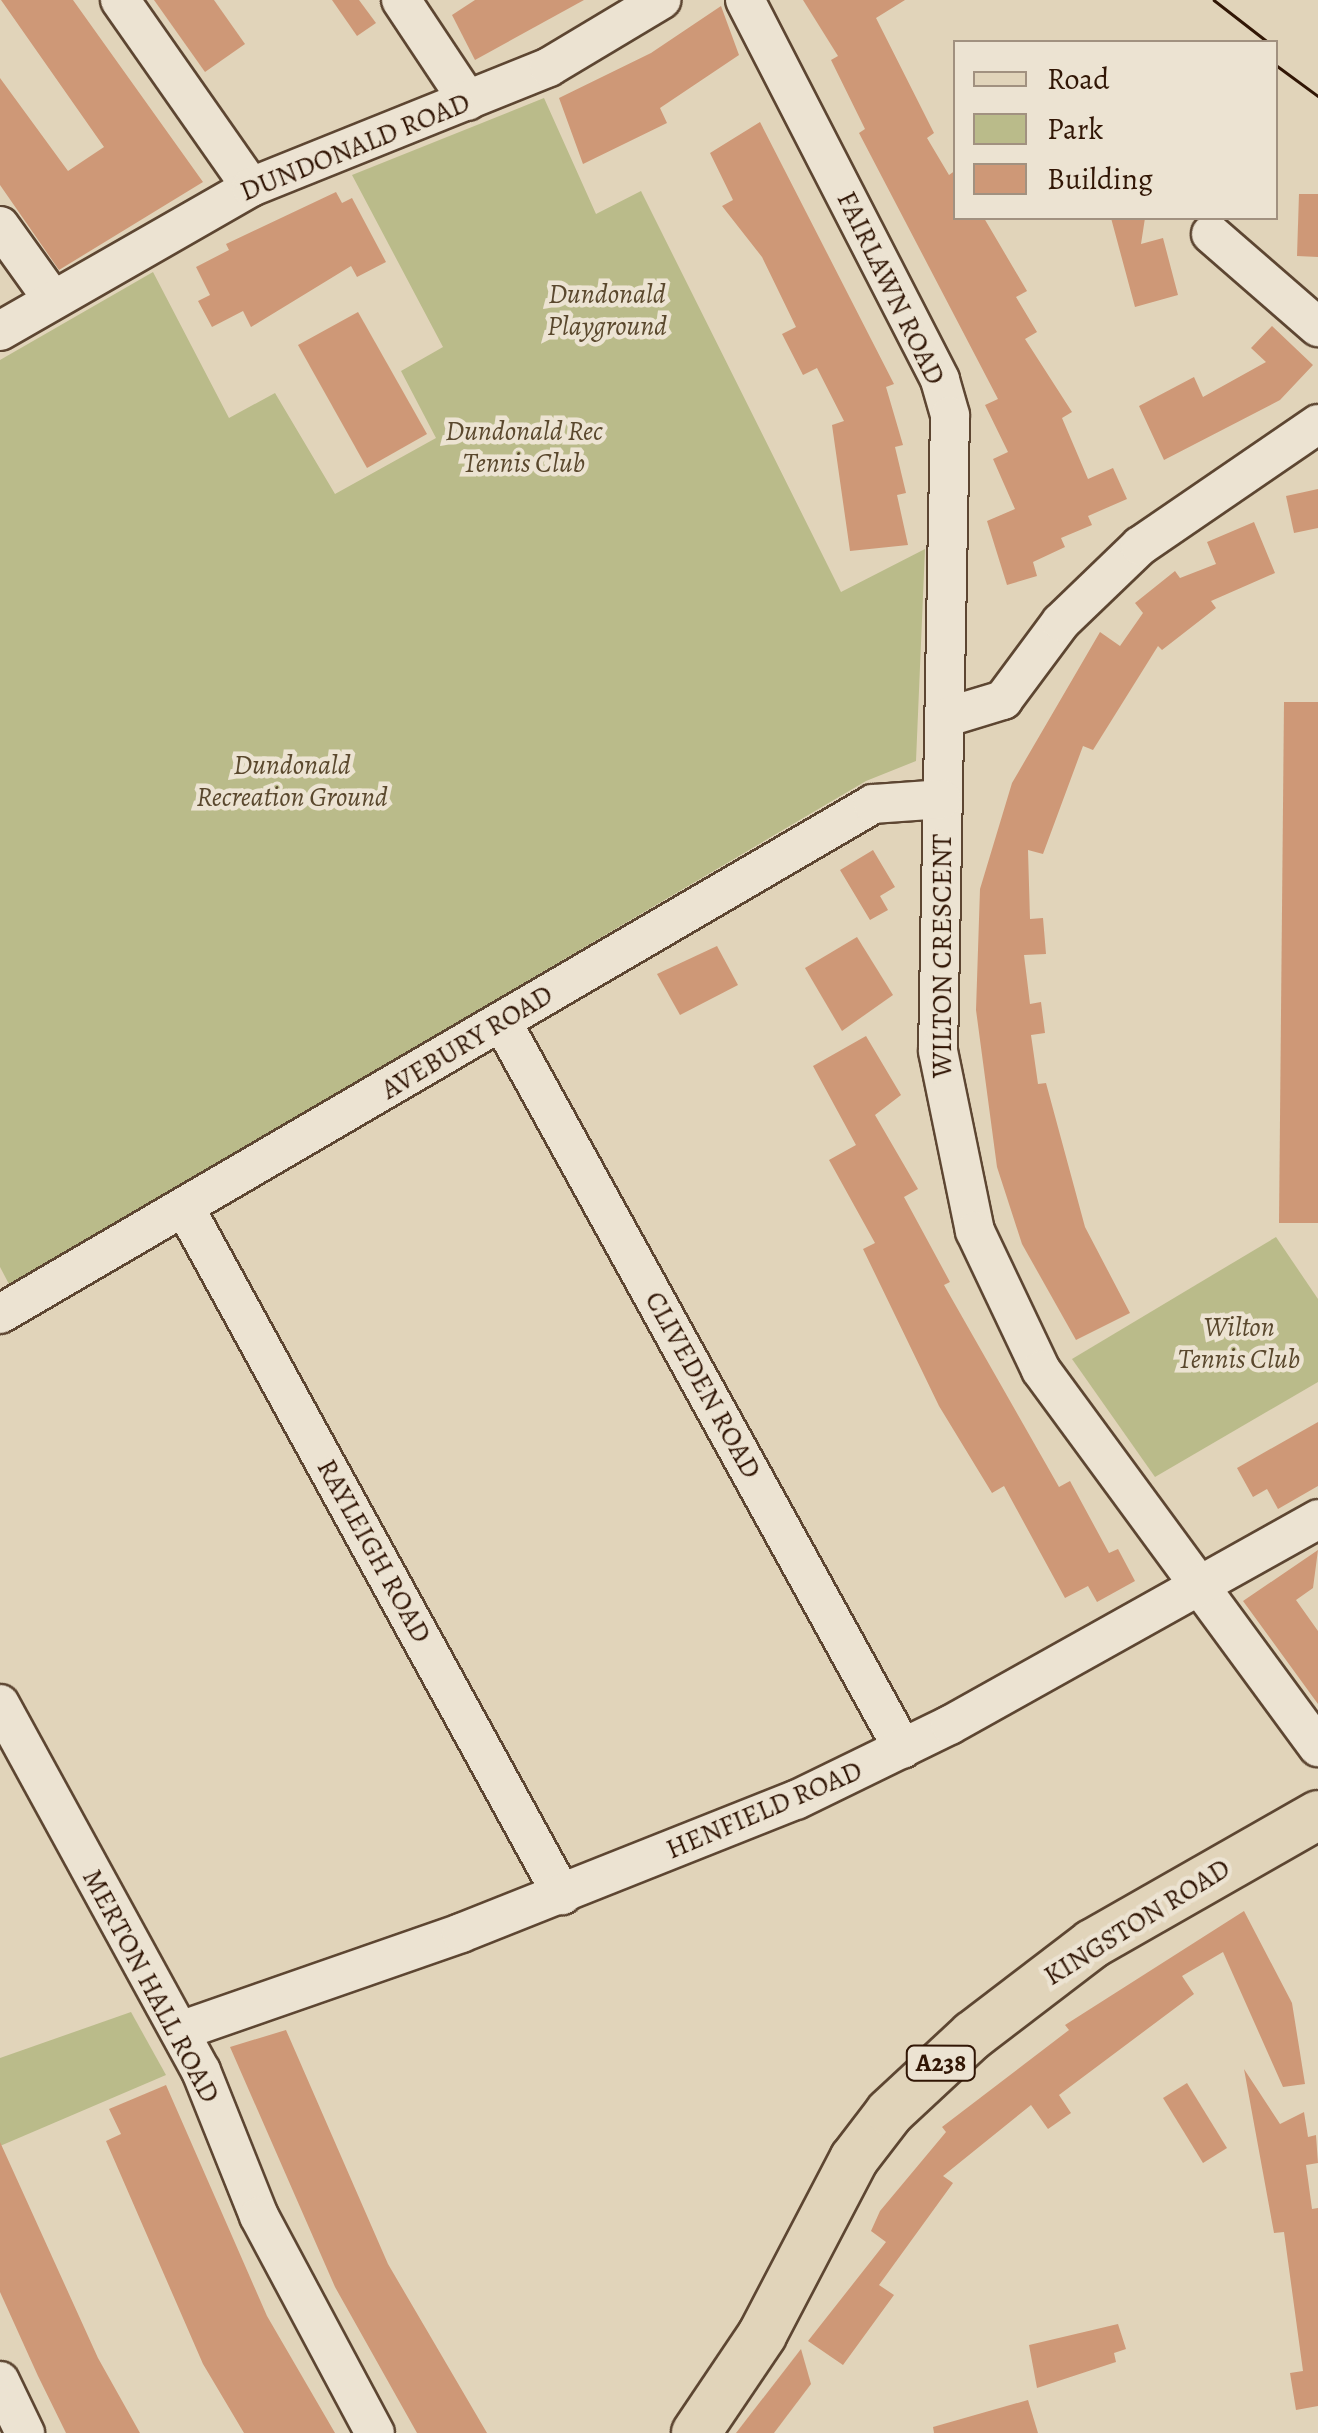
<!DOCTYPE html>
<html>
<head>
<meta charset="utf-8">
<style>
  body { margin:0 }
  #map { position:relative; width:1318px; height:2433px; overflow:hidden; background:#e1d4ba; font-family:Alegreya,serif }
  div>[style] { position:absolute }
  .green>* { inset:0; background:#babb8a }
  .building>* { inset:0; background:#ce9877 }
  .roads { filter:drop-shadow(2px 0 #5d4632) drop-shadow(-2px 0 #5d4632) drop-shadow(0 2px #5d4632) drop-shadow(0 -2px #5d4632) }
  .minor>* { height:38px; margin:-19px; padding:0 19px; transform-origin:19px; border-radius:19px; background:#ece3d2 }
  .major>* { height:48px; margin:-24px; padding:0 24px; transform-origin:24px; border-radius:24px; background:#e1d4ba }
  .tram>* { height:2.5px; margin:-1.25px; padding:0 1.25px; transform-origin:1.25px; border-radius:1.25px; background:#311605 }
  span { translate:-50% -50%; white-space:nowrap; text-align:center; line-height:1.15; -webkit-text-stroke:9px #ece3d2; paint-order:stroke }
  .shield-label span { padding:2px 8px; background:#ece3d2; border:2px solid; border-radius:8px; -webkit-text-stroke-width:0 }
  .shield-label { font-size:25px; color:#311605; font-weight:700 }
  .street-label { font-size:28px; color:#311605 }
  .park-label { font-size:28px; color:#5a482d; font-style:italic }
  .legend { position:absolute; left:953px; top:40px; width:325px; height:180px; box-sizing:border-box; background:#ece3d2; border:2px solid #a19180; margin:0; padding:12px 18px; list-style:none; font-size:30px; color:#311605 }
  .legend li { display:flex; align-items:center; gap:20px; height:50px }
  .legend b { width:50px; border:2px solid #a19180 }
</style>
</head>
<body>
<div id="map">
  <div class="green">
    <div style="clip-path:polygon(544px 98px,596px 214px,641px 191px,841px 592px,925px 549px,916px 761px,866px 781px,10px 1286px,0 1267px,0 360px,153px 272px,229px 418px,275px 393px,335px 494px,436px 438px,401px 371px,443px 347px,352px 175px)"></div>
    <div style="clip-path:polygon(1276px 1237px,1318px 1299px,1318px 1382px,1155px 1477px,1072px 1359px)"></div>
    <div style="clip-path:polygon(131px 2012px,166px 2075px,0 2146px,0 2058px)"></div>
  </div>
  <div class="building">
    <div style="clip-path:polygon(1px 0,73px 0,203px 182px,59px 270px,0 185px,0 78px,68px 171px,104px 147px)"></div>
    <div style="clip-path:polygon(154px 0,214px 0,245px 44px,205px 72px)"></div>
    <div style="clip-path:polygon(332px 0,359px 0,376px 23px,357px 36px)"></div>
    <div style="clip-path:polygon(475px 0,584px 0,475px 60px,452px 15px)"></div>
    <div style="clip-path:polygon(803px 0,905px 0,876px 18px,934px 133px,927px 138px,949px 175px,956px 170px,956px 218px,984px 218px,1027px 291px,1016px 297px,1037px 332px,1025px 339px,1072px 412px,1062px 418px,1088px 479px,1113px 468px,1127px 499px,1088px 516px,1092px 525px,1061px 538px,1065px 547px,1033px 562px,1037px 576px,1007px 585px,987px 521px,1015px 509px,993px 459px,1008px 452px,985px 405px,998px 399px,859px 133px,865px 129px,831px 60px,838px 56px)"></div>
    <div style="clip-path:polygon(721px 6px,739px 55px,660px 108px,667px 123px,583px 164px,559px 98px,651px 53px)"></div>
    <div style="clip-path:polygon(760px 122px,894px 384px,886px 387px,903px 445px,895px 447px,906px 493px,897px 495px,908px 545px,850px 551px,832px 425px,844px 421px,817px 368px,803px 375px,782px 334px,796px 327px,762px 257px,722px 206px,733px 200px,710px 153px)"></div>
    <div style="clip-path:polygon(336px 192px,342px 203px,352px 198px,386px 262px,357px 277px,351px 266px,251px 327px,243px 311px,212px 327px,198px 301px,210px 295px,196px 267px,229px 250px,226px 244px)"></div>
    <div style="clip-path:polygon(1299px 194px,1318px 194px,1318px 257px,1297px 256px)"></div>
    <div style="clip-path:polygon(1111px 218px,1145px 218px,1141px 244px,1163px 238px,1178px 295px,1135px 307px)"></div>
    <div style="clip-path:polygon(358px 312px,427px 434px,367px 468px,298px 345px)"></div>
    <div style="clip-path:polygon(1272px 326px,1313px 365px,1280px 400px,1164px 460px,1139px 406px,1194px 377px,1203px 397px,1266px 362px,1251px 348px)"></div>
    <div style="clip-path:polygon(1318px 489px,1318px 528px,1294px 533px,1286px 496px)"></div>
    <div style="clip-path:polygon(1254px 522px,1275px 573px,1211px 601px,1216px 608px,1162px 650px,1158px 646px,1093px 750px,1083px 746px,1043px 854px,1028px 850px,1030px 919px,1043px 918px,1046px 954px,1024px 955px,1030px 1004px,1041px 1002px,1045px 1033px,1031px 1035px,1038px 1084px,1046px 1083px,1085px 1227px,1130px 1313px,1076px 1340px,1022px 1244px,997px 1167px,976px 1010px,980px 889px,1012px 783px,1100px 632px,1120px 646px,1143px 613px,1135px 603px,1175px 571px,1180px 578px,1216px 564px,1207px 542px)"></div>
    <div style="clip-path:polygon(1284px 702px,1318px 702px,1318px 1223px,1279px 1223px)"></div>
    <div style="clip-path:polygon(873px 850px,895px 887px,880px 896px,888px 910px,870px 920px,840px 870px)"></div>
    <div style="clip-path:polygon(857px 937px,893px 995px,842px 1031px,805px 968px)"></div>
    <div style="clip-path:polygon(717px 946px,738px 985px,680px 1015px,657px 974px)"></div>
    <div style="clip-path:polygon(866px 1036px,901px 1095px,875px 1115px,918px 1189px,904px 1197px,950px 1282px,944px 1285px,1059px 1487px,1070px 1481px,1109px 1553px,1118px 1549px,1135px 1581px,1097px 1602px,1088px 1586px,1065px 1598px,1004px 1486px,992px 1493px,939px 1406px,863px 1249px,875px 1243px,829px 1160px,856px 1145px,813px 1066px)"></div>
    <div style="clip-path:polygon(1318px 1422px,1318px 1486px,1278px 1509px,1267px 1489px,1253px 1497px,1237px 1468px)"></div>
    <div style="clip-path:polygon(1318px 1550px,1313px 1588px,1296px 1600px,1318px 1631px,1318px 1704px,1243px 1601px)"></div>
    <div style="clip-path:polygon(1244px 1911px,1292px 2003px,1305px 2084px,1283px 2087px,1223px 1952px,1182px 1976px,1194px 1994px,1059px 2095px,1071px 2113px,1048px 2129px,1031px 2105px,943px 2176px,953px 2183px,879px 2285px,894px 2295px,843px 2365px,808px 2341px,886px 2242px,871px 2231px,880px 2211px,946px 2132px,942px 2127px,1069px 2030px,1065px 2025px)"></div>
    <div style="clip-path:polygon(286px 2030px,388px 2264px,487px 2433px,417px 2433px,335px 2287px,230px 2047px)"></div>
    <div style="clip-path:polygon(1244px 2069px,1280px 2124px,1304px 2112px,1308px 2137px,1316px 2135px,1318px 2163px,1306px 2165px,1312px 2209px,1318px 2208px,1318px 2406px,1296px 2410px,1290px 2373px,1303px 2371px,1284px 2232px,1274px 2233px)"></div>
    <div style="clip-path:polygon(1187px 2083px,1227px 2148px,1203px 2163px,1163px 2098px)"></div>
    <div style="clip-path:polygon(166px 2085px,267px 2316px,335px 2433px,244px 2433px,203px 2364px,106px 2141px,121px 2134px,109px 2109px)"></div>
    <div style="clip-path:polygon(0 2142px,98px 2358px,140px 2433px,66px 2433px,38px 2376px,0 2292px)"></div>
    <div style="clip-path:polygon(1118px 2324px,1126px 2349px,1114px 2353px,1116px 2362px,1037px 2388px,1029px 2345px)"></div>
    <div style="clip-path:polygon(801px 2349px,811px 2384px,774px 2433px,736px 2433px)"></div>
    <div style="clip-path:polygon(1028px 2400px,1038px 2433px,934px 2433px,933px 2427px)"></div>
  </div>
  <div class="roads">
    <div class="minor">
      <div style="left:120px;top:0;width:228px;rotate:55deg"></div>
      <div style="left:401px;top:0;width:121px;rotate:56.4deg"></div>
      <div style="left:745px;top:0;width:427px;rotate:62.8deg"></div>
      <div style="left:940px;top:380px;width:37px;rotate:74deg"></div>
      <div style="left:950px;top:416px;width:635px;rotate:91.08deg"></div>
      <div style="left:938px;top:1051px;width:184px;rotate:78.4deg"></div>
      <div style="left:975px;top:1231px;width:154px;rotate:64.6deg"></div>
      <div style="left:1041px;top:1370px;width:468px;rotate:53.7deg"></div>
      <div style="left:0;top:226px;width:91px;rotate:54.4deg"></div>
      <div style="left:1211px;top:234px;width:142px;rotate:41deg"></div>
      <div style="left:0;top:331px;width:289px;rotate:-29.8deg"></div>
      <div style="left:251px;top:187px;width:321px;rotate:-21.9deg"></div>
      <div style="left:549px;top:67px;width:131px;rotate:-30.9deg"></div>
      <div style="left:947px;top:717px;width:59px;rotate:-16.9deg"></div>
      <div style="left:1003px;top:700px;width:97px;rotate:-53.4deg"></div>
      <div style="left:1061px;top:622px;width:110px;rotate:-43.9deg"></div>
      <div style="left:1140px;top:546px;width:216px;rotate:-34.4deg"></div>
      <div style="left:502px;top:1022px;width:830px;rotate:61.12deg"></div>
      <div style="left:185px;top:1208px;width:784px;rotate:61.24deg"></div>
      <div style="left:0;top:1314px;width:1011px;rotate:-30.29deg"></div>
      <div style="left:873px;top:804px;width:69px;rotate:-4.1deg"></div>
      <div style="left:0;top:1704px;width:418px;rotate:61.3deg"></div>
      <div style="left:201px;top:2071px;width:156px;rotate:68.2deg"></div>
      <div style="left:259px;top:2216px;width:246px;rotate:61.9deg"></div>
      <div style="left:180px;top:2031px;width:298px;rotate:-19.2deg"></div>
      <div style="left:461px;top:1933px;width:360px;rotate:-21.7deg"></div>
      <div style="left:796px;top:1800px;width:171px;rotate:-26deg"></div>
      <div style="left:950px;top:1725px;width:422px;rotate:-29.2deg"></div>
      <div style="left:0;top:2381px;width:58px;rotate:64.3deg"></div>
    </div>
    <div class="major">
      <div style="left:696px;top:2433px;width:118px;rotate:-56deg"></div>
      <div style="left:762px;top:2335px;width:199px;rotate:-62.4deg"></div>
      <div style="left:854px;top:2159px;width:59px;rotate:-52.5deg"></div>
      <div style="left:890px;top:2112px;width:113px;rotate:-42.9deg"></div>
      <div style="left:973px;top:2035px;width:150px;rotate:-37.4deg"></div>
      <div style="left:1092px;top:1944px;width:260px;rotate:-29.7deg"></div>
    </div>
  </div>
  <div class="tram">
    <div style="left:1214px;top:0;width:68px;rotate:37.9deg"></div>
    <div style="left:1276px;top:65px;width:52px;rotate:36.4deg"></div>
  </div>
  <div class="shield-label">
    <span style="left:941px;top:2063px">A238</span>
  </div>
  <div class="street-label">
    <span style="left:355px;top:147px;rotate:-22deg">DUNDONALD ROAD</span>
    <span style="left:891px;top:288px;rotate:64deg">FAIRLAWN ROAD</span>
    <span style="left:942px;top:956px;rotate:-90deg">WILTON CRESCENT</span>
    <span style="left:467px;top:1042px;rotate:-31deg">AVEBURY ROAD</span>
    <span style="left:703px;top:1385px;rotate:61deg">CLIVEDEN ROAD</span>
    <span style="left:374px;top:1551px;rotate:61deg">RAYLEIGH ROAD</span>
    <span style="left:764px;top:1810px;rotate:-23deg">HENFIELD ROAD</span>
    <span style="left:1137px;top:1922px;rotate:-32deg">KINGSTON ROAD</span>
    <span style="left:151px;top:1986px;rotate:62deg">MERTON HALL ROAD</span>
  </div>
  <div class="park-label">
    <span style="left:607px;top:310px">Dundonald<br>Playground</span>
    <span style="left:524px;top:447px">Dundonald Rec<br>Tennis Club</span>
    <span style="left:292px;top:781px">Dundonald<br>Recreation Ground</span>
    <span style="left:1239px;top:1343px">Wilton<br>Tennis Club</span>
  </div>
  <ul class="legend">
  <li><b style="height:12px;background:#e1d4ba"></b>Road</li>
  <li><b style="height:28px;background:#babb8a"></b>Park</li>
  <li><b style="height:28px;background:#ce9877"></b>Building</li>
  </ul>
</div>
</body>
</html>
